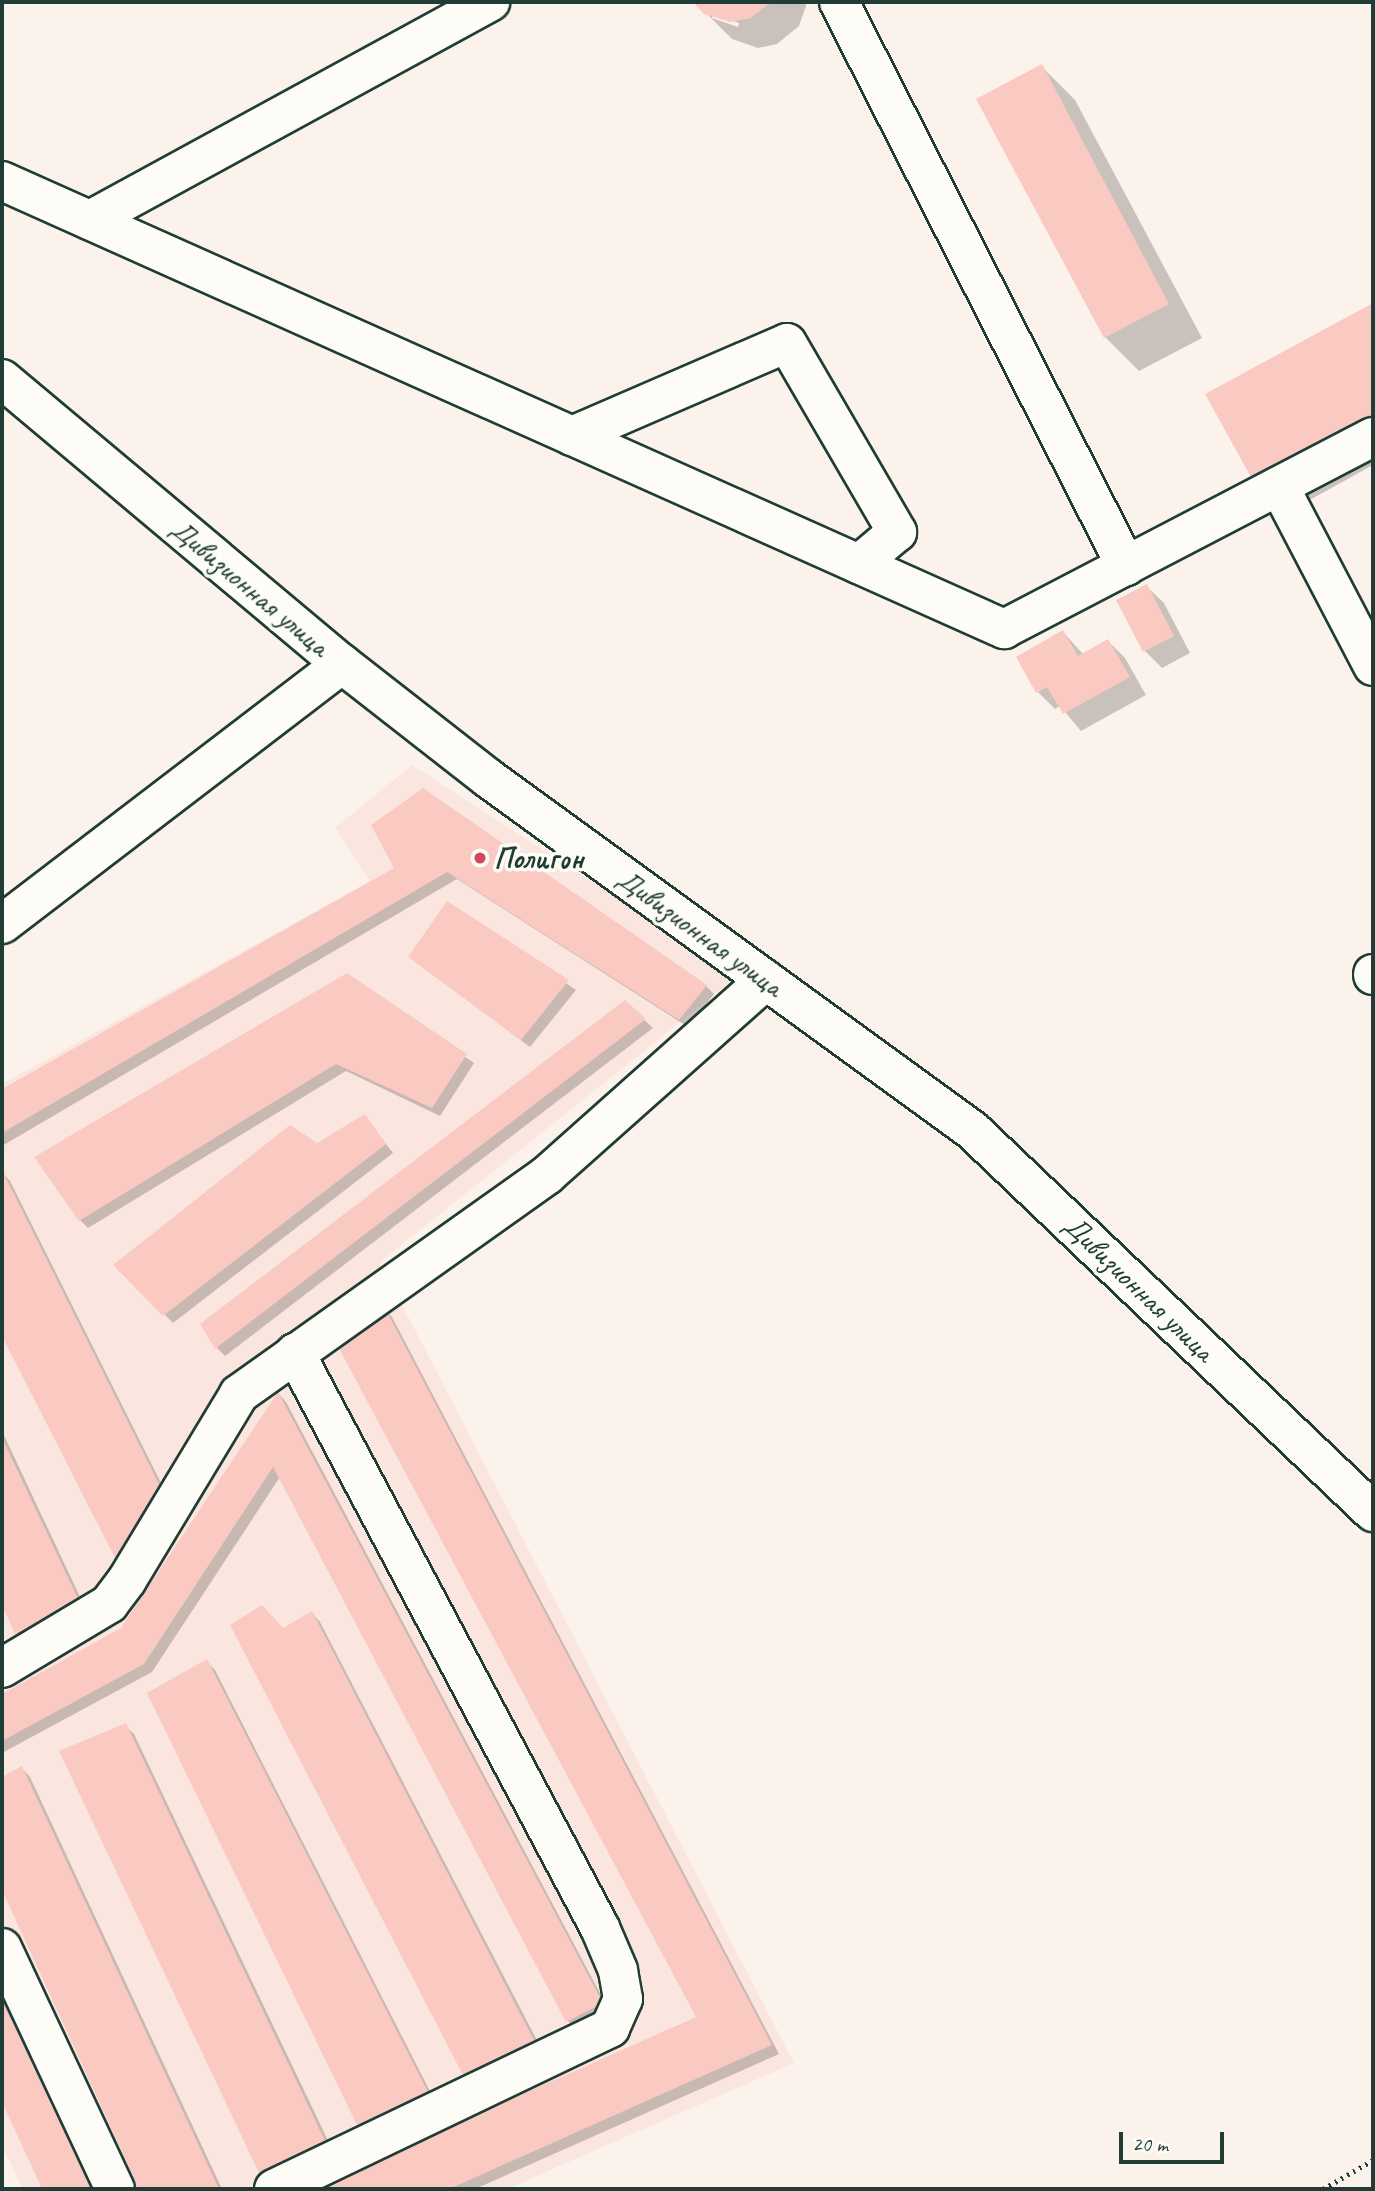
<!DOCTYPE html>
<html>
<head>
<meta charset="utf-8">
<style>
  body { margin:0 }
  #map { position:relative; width:1375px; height:2191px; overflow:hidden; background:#fcf2ec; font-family:Caveat,sans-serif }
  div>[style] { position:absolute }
  .built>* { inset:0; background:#fbe6df }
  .shadow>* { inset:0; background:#0003 }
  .building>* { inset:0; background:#f9c9c2 }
  .path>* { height:4.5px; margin-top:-2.25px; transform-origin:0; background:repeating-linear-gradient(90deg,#1f3d34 0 2px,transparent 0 7px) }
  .roads { filter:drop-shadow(2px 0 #1f3d34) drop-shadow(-2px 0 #1f3d34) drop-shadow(0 2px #1f3d34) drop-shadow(0 -2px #1f3d34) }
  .minor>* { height:38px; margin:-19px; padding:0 19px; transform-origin:19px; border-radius:19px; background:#fdfcf7 }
  .dots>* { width:19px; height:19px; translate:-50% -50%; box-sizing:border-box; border:4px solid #fdfcf7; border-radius:50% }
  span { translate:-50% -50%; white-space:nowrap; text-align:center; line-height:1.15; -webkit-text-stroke:7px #fdfcf7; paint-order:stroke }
  .street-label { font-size:30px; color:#1f3d34 }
  .poi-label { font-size:30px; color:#1f3d34; font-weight:700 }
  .left { translate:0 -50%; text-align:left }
  .frame { position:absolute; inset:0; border:4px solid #1f3d34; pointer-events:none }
  .scale { position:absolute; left:1119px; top:2132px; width:105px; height:32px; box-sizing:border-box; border:4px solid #1f3d34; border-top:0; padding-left:9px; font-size:21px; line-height:24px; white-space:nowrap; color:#1f3d34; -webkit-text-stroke:5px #fdfcf7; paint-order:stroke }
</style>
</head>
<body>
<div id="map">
  <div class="built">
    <div style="clip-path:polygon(412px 765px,738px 976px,380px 1262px,794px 2063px,507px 2189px,23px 2189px,2px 2145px,2px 1084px,370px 881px,335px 828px)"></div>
  </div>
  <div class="shadow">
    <div style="clip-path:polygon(evenodd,695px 2px,805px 2px,806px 6px,799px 26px,777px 44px,758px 48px,732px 39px,695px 2px,712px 14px,739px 23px,738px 27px,712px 18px,712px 14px)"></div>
    <div style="clip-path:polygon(1041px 66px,1075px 100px,1202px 338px,1139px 371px,1105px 337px)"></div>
    <div style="clip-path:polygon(1373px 305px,1373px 465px,1288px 512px,1208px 394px)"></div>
    <div style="clip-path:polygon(1146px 586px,1164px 603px,1190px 653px,1162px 668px,1145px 651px)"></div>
    <div style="clip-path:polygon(1063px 632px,1083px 654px,1108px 641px,1125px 658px,1146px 695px,1081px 731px,1060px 706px,1055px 709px,1038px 692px)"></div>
    <div style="clip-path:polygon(374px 825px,706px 986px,714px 994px,688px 1027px,457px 879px,2px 1146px,2px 1090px,396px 869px)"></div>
    <div style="clip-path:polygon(447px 903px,576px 990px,530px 1047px,410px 957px)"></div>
    <div style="clip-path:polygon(347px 975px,474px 1063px,440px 1116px,346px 1071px,88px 1228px,80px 1220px)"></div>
    <div style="clip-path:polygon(625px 1002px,653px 1028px,225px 1356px,217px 1348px,202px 1324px)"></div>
    <div style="clip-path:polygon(365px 1117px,393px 1153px,173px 1323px,116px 1265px)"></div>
    <div style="clip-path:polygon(2px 1172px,10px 1181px,176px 1513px,118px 1561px,2px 1332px)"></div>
    <div style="clip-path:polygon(384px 1309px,392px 1317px,779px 2054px,475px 2189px,314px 2189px,699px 2017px)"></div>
    <div style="clip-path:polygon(279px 1394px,286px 1402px,610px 2012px,576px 2030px,568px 2021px,280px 1477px,152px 1672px,2px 1753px,2px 1696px,122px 1630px)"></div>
    <div style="clip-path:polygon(2px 1431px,89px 1616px,25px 1641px,17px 1633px,2px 1601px)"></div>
    <div style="clip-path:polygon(312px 1613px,320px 1622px,543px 2052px,473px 2082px,464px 2074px,283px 1630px)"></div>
    <div style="clip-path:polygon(207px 1662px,215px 1670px,436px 2103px,367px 2133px,358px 2124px)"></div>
    <div style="clip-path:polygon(125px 1726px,134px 1734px,333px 2151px,270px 2185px)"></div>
    <div style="clip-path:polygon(22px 1768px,30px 1777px,222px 2189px,140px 2189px,2px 1886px,2px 1779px)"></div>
    <div style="clip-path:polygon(2px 1995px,96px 2189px,44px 2189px,2px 2098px)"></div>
  </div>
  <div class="building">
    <div style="clip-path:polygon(693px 2px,771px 2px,751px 18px,730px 22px,704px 14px)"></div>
    <div style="clip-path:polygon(1042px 64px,1169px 304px,1104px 338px,976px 99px)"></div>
    <div style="clip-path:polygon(1373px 303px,1373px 413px,1252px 479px,1205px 394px)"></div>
    <div style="clip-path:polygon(1147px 584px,1174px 636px,1143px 652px,1116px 600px)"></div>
    <div style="clip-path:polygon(1063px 630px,1078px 656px,1108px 639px,1130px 677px,1063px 714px,1047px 687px,1036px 693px,1016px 657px)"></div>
    <div style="clip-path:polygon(423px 788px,707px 985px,679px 1020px,447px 872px,2px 1133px,2px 1089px,394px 868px,371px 825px)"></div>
    <div style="clip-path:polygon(447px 901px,569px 980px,521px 1040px,408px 957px)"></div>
    <div style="clip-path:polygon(347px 973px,467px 1054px,432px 1108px,336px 1064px,79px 1221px,34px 1157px)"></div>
    <div style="clip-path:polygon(625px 1000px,646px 1019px,215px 1349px,200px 1324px)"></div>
    <div style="clip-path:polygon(365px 1114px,386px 1144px,163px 1316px,113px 1265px,290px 1125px,317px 1143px)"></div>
    <div style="clip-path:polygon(2px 1170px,169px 1504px,117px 1562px,2px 1336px)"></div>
    <div style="clip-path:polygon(384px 1306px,772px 2045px,449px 2189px,310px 2189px,696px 2017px,334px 1339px)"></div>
    <div style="clip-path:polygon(278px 1392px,603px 2003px,566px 2022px,273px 1467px,144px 1664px,2px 1741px,2px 1694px,121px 1628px)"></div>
    <div style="clip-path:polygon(2px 1438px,82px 1607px,15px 1634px,2px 1605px)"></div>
    <div style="clip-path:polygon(262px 1605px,283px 1628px,312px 1611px,536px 2044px,463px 2075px,230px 1625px)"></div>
    <div style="clip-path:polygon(207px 1659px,429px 2094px,357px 2125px,147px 1693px)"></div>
    <div style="clip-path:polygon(126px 1723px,326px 2143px,261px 2177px,59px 1751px)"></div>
    <div style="clip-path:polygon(22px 1766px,219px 2189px,139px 2189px,2px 1890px,2px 1777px)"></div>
    <div style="clip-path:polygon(2px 2001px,93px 2189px,42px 2189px,2px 2102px)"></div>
  </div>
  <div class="path">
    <div style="left:1323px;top:2189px;width:58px;rotate:-30.1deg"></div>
  </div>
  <div class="roads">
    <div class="minor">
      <div style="left:839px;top:2px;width:633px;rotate:63.03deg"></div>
      <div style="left:2px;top:181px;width:1098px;rotate:24.09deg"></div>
      <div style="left:1004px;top:629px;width:416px;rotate:-27.5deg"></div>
      <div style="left:90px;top:220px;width:456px;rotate:-28.6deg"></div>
      <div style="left:2px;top:379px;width:444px;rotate:40deg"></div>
      <div style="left:342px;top:664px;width:185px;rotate:38deg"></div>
      <div style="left:488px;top:778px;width:598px;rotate:36.03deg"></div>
      <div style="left:972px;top:1130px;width:554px;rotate:43.61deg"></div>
      <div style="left:572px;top:436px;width:234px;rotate:-23.4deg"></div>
      <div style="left:787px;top:343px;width:219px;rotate:59.8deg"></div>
      <div style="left:897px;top:532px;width:50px;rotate:139.9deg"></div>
      <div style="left:1279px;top:486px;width:203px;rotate:62.4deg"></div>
      <div style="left:2px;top:924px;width:428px;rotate:-37.4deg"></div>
      <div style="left:1373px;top:974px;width:1px;rotate:90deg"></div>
      <div style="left:2px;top:1668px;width:125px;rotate:-30.9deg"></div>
      <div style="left:109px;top:1604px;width:30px;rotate:-53deg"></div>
      <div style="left:127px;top:1580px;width:217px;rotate:-58.9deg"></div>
      <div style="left:239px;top:1394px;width:378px;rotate:-35.4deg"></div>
      <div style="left:547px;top:1175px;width:293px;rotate:-41.7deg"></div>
      <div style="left:2px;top:1948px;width:266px;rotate:64.9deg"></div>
      <div style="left:274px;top:2189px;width:373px;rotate:-25.6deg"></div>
      <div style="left:610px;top:2028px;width:32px;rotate:-66deg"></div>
      <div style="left:623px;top:1999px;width:29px;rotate:-100deg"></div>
      <div style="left:618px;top:1970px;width:46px;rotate:-113.2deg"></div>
      <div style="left:600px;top:1928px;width:651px;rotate:-117.94deg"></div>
    </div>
  </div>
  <div class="dots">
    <div style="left:480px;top:858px;background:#d1495b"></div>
  </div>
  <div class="street-label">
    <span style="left:250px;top:587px;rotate:40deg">Дивизионная улица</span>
    <span style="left:700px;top:932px;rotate:36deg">Дивизионная улица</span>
    <span style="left:1139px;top:1288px;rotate:44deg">Дивизионная улица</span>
  </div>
  <div class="poi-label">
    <span class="left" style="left:494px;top:858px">Полигон</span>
  </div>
  <div class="frame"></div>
  <div class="scale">20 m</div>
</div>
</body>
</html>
